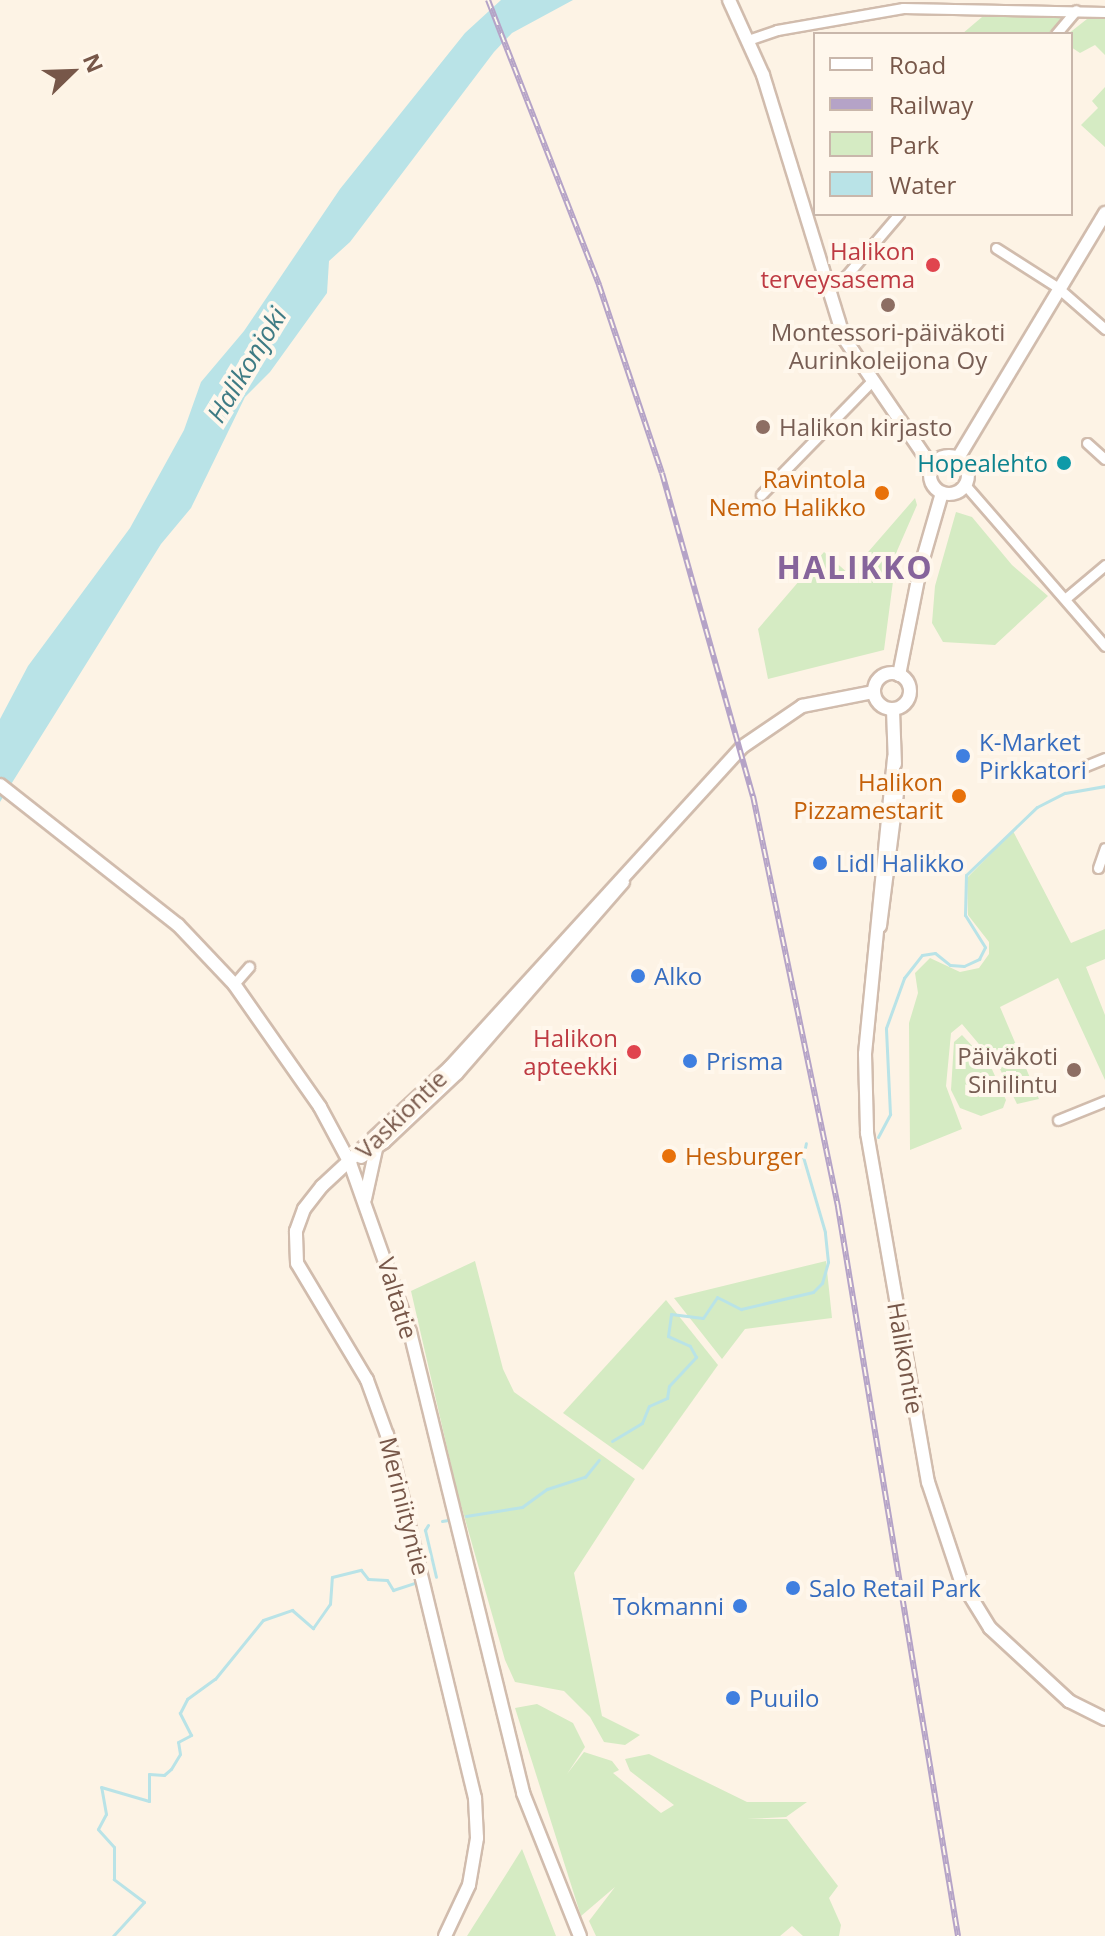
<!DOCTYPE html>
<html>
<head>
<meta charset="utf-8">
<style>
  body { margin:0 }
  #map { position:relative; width:1105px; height:1936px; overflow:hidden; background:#fdf3e5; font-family:"Open Sans",sans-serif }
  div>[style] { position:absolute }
  .green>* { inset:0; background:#d5ebc3 }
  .water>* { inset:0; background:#b9e3e7 }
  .stream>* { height:3px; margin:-1.5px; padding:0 1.5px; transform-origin:1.5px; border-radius:1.5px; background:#b9e3e7 }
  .roads { filter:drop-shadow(2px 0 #d1bcad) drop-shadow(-2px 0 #d1bcad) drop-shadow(0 2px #d1bcad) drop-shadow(0 -2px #d1bcad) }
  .street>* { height:9px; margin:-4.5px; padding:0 4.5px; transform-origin:4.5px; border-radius:4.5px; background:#fff }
  .secondary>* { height:12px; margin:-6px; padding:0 6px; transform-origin:6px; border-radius:6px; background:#fff }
  .secondary>.ring { margin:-6px; padding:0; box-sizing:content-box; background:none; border:12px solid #fff; border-radius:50% }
  .rail>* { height:6px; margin-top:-3px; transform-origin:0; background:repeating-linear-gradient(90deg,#fff7ec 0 9px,#b5a3c7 0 18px); box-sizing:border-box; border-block:2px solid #b5a3c7 }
  .dots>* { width:22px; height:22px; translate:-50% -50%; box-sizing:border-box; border:4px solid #fff7ec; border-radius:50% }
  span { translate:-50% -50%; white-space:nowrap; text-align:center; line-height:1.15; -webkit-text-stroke:8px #fff7ec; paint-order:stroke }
  .health-label { font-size:24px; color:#be3a42 }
  .right { translate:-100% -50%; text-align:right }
  .education-label { font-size:24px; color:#785e54 }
  .left { translate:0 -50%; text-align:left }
  .culture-label { font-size:24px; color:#0d838f }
  .food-label { font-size:24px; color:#c56008 }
  .shop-label { font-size:24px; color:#366cbe }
  .street-label { font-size:24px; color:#775749 }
  .water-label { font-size:26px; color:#3f7b84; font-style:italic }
  .district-label { font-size:32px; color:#86649b; font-weight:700; letter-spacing:2px }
  .legend { position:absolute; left:813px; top:32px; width:260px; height:184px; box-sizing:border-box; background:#fff7ec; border:2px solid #c9b7ab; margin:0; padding:10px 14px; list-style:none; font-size:24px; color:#775749 }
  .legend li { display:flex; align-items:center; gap:16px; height:40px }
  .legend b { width:40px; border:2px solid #c9b7ab }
  .north { position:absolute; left:32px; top:32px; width:80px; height:80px; -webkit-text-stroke:6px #fff7ec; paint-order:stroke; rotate:67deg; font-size:22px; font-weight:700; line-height:32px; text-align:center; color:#775749 }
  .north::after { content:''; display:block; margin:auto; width:28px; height:36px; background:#775749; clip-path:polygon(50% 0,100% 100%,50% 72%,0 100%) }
</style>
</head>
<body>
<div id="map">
  <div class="green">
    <div style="clip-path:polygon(982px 17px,1063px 17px,1048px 34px,962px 34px)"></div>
    <div style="clip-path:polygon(1087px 19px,1105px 19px,1105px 55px,1095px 45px,1080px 53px,1071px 47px,1068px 34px)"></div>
    <div style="clip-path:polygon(1105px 87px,1105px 147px,1081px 125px,1098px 108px,1092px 101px)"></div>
    <div style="clip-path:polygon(915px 498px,917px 505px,897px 551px,884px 650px,768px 679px,758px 629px,824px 552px,849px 574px)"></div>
    <div style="clip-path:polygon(956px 512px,972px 517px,1012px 565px,1048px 596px,995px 645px,943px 642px,932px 623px,935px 586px)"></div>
    <div style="clip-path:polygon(1013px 831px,1071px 943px,1105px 929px,1105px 959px,1086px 967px,1105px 1015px,1105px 1080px,1058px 978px,1000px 1007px,1039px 1099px,1017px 1104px,1000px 1069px,962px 1024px,951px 1033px,946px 1086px,962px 1129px,910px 1150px,909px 1023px,918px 993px,915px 973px,930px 958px,960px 972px,979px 968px,989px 954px,989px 942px,968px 915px,967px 878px)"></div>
    <div style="clip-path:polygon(962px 1035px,990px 1065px,1006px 1100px,1003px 1108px,981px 1116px,960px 1108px,951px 1090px,954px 1042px)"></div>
    <div style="clip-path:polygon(475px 1261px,503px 1369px,514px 1392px,635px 1479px,574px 1573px,602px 1716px,640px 1735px,625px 1745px,604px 1742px,590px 1717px,564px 1691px,515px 1682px,505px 1660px,457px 1491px,411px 1291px)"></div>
    <div style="clip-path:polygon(826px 1261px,832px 1318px,745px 1329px,722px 1359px,674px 1298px)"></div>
    <div style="clip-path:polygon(666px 1300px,718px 1365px,643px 1470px,563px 1413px)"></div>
    <div style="clip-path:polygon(537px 1704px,573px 1723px,585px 1747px,567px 1774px,584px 1752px,612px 1761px,619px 1770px,613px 1773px,661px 1813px,674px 1805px,630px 1771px,625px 1759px,649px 1754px,747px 1802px,807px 1802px,786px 1817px,747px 1819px,787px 1819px,838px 1886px,829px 1898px,841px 1925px,839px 1936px,803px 1936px,792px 1926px,780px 1936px,596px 1936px,589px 1921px,615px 1887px,581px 1916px,515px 1708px)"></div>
    <div style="clip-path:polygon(522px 1849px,556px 1936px,467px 1936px,512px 1865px)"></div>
  </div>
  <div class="water">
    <div style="clip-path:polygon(501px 0,573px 0,512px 33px,494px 52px,350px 242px,329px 261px,327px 293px,270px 372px,245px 397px,191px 508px,161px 544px,0 802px,0 719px,28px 666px,130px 528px,184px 430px,201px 382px,244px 331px,340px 189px,465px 33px)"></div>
  </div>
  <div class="stream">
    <div style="left:878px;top:1137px;width:26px;rotate:-62deg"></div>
    <div style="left:890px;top:1114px;width:86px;rotate:-92.7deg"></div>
    <div style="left:886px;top:1028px;width:53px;rotate:-70.2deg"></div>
    <div style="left:904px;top:978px;width:29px;rotate:-52deg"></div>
    <div style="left:922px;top:955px;width:13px;rotate:-9deg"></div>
    <div style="left:935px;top:953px;width:19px;rotate:39deg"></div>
    <div style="left:950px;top:965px;width:14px;rotate:4deg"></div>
    <div style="left:964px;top:966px;width:17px;rotate:-25deg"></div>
    <div style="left:979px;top:959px;width:13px;rotate:-63deg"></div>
    <div style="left:985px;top:947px;width:38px;rotate:-122deg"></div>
    <div style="left:965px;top:915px;width:40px;rotate:-88.6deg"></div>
    <div style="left:966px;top:875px;width:98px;rotate:-43.8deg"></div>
    <div style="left:1037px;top:807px;width:31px;rotate:-27deg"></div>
    <div style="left:1065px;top:793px;width:41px;rotate:-9.9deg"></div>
    <div style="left:612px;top:1441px;width:35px;rotate:-31deg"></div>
    <div style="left:642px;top:1423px;width:18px;rotate:-68deg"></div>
    <div style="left:649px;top:1406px;width:20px;rotate:-24deg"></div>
    <div style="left:667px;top:1398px;width:12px;rotate:-81deg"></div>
    <div style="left:669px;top:1386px;width:40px;rotate:-47deg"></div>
    <div style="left:696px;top:1357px;width:13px;rotate:-119deg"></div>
    <div style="left:690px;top:1346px;width:24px;rotate:-156deg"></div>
    <div style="left:668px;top:1336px;width:22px;rotate:-82deg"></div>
    <div style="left:671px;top:1314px;width:32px;rotate:7deg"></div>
    <div style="left:703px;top:1318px;width:25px;rotate:-56deg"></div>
    <div style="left:717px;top:1297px;width:27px;rotate:27deg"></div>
    <div style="left:741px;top:1309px;width:74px;rotate:-13.3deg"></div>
    <div style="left:813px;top:1292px;width:13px;rotate:-45deg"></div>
    <div style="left:822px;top:1283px;width:22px;rotate:-74deg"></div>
    <div style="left:828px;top:1262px;width:30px;rotate:-96deg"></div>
    <div style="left:825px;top:1232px;width:78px;rotate:-106.3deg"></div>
    <div style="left:803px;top:1157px;width:14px;rotate:-78deg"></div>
    <div style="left:466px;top:1516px;width:57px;rotate:-9.1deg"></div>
    <div style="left:522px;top:1507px;width:31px;rotate:-36deg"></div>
    <div style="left:547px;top:1489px;width:40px;rotate:-18deg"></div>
    <div style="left:585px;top:1477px;width:22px;rotate:-51deg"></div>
    <div style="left:442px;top:1521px;width:6px;rotate:-9deg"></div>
    <div style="left:428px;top:1525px;width:6px;rotate:121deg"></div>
    <div style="left:425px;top:1530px;width:48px;rotate:76.8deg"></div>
    <div style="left:113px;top:1936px;width:46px;rotate:-47.6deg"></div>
    <div style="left:144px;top:1902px;width:38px;rotate:-143deg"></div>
    <div style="left:114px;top:1879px;width:32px;rotate:-90deg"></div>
    <div style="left:114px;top:1847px;width:24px;rotate:-132deg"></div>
    <div style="left:98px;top:1829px;width:17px;rotate:-62deg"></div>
    <div style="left:106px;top:1814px;width:27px;rotate:-100deg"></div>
    <div style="left:101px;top:1787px;width:50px;rotate:16.3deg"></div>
    <div style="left:149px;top:1801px;width:27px;rotate:-90deg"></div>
    <div style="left:149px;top:1774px;width:15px;rotate:4deg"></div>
    <div style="left:164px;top:1775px;width:9px;rotate:-41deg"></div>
    <div style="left:171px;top:1769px;width:17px;rotate:-59deg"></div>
    <div style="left:180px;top:1754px;width:12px;rotate:-99deg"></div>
    <div style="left:178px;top:1742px;width:15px;rotate:-28deg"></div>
    <div style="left:191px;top:1735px;width:25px;rotate:-117deg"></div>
    <div style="left:180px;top:1713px;width:16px;rotate:-63deg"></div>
    <div style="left:187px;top:1699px;width:34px;rotate:-36deg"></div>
    <div style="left:215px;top:1679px;width:76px;rotate:-50.9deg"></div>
    <div style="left:263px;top:1620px;width:31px;rotate:-19deg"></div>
    <div style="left:292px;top:1610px;width:28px;rotate:41deg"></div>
    <div style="left:313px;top:1628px;width:29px;rotate:-55deg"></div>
    <div style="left:330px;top:1604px;width:27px;rotate:-86deg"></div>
    <div style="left:332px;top:1577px;width:30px;rotate:-14deg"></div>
    <div style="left:361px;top:1570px;width:11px;rotate:52deg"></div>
    <div style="left:368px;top:1579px;width:19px;rotate:3deg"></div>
    <div style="left:387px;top:1580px;width:12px;rotate:59deg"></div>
    <div style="left:393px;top:1590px;width:23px;rotate:-18deg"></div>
  </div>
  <div class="roads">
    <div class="street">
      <div style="left:1056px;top:34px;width:31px;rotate:-50deg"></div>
      <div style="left:748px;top:40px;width:31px;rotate:-19deg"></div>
      <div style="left:777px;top:30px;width:128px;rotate:-9.9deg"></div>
      <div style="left:903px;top:8px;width:202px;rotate:1.1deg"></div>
      <div style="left:996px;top:248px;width:72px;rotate:32.6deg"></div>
      <div style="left:1057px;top:287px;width:64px;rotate:41.2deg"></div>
      <div style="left:826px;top:287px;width:23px;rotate:-29deg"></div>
      <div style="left:846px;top:276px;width:82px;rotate:-49.5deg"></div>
      <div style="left:1087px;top:443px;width:24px;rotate:42deg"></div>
      <div style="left:966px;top:486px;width:212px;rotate:49deg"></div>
      <div style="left:761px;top:495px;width:158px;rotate:-45.8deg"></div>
      <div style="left:1066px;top:598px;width:51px;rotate:-40.2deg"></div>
      <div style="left:1083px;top:767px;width:24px;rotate:-22deg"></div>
      <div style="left:1098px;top:868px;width:21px;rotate:-71deg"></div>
      <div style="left:234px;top:984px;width:23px;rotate:-49deg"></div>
      <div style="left:1058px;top:1120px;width:51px;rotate:-22deg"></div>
    </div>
    <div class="secondary">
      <div style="left:729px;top:0;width:82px;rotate:65.6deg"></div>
      <div style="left:763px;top:75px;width:275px;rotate:72.9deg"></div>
      <div style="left:844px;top:338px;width:156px;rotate:55.7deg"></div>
      <div class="ring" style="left:930px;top:456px;width:26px;height:26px"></div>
      <div style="left:958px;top:458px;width:286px;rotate:-59deg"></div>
      <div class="ring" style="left:874px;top:673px;width:24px;height:24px"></div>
      <div style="left:899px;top:675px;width:108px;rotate:-78.8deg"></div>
      <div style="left:920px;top:569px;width:79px;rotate:-73.9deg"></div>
      <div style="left:893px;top:710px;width:54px;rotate:87.9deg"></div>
      <div style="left:894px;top:758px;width:297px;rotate:95.6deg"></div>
      <div style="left:865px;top:1054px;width:79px;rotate:88.5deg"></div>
      <div style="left:867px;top:1133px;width:354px;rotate:80.1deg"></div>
      <div style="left:928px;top:1482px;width:104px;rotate:71.6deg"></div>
      <div style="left:961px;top:1581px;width:55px;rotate:58.3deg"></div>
      <div style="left:990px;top:1628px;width:108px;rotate:42.7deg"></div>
      <div style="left:1069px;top:1701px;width:40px;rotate:26.6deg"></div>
      <div style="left:0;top:785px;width:226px;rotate:38.2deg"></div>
      <div style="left:178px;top:925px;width:81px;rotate:46.5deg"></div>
      <div style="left:234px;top:984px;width:150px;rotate:55deg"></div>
      <div style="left:320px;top:1107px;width:64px;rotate:61.8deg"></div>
      <div style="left:350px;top:1163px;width:179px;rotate:70.5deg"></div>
      <div style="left:410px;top:1332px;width:475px;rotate:76.2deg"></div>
      <div style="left:523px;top:1793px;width:154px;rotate:68.3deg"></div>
      <div style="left:880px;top:926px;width:133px;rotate:-82.7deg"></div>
      <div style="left:361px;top:1157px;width:27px;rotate:-33deg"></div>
      <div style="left:384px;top:1142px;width:100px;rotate:-43.4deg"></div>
      <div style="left:457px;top:1073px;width:253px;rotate:-49deg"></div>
      <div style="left:365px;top:1199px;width:51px;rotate:-77.6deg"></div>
      <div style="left:445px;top:1936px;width:56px;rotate:-64.8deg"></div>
      <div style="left:469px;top:1885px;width:48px;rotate:-80.3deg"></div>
      <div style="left:477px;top:1838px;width:40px;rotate:-92.9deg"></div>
      <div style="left:475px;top:1798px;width:374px;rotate:-103.6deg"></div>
      <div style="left:387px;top:1435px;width:59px;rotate:-110deg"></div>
      <div style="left:367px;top:1380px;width:136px;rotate:-120.9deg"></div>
      <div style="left:297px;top:1263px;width:32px;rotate:-92deg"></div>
      <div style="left:296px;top:1231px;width:23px;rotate:-70deg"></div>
      <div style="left:304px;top:1209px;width:29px;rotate:-52deg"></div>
      <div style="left:322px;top:1186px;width:175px;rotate:-42.9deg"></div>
      <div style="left:450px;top:1067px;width:433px;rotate:-47.6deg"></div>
      <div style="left:742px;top:747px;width:73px;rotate:-34.3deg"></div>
      <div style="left:802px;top:706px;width:72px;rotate:-11.2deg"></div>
    </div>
  </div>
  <div class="rail">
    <div style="left:488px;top:0;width:306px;rotate:68.7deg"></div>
    <div style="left:599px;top:285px;width:198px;rotate:71.5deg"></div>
    <div style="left:662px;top:473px;width:336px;rotate:74.3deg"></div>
    <div style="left:753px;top:796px;width:420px;rotate:78.3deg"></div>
    <div style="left:838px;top:1207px;width:739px;rotate:80.65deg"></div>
  </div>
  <div class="dots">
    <div style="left:933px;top:265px;background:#e0444e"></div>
    <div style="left:888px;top:305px;background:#8d6e63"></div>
    <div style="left:763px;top:427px;background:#8d6e63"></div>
    <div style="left:1064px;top:463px;background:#0f9aa8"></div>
    <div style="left:882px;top:493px;background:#e8710a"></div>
    <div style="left:963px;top:756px;background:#3f7fe0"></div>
    <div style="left:959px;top:796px;background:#e8710a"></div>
    <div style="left:820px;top:863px;background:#3f7fe0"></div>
    <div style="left:638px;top:976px;background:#3f7fe0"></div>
    <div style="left:634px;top:1052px;background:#e0444e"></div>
    <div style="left:690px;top:1061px;background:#3f7fe0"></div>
    <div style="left:1074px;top:1070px;background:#8d6e63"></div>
    <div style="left:669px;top:1156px;background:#e8710a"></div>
    <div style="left:793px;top:1588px;background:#3f7fe0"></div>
    <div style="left:740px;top:1606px;background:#3f7fe0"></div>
    <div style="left:733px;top:1698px;background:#3f7fe0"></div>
  </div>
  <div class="health-label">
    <span class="right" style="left:915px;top:265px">Halikon<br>terveysasema</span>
    <span class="right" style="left:618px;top:1052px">Halikon<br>apteekki</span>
  </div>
  <div class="education-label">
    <span style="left:888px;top:346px">Montessori-päiväkoti<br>Aurinkoleijona Oy</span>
    <span class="left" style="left:779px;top:427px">Halikon kirjasto</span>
    <span class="right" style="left:1058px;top:1070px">Päiväkoti<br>Sinilintu</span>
  </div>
  <div class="culture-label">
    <span class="right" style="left:1048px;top:463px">Hopealehto</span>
  </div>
  <div class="food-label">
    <span class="right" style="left:866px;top:493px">Ravintola<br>Nemo Halikko</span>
    <span class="right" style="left:943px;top:796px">Halikon<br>Pizzamestarit</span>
    <span class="left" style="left:685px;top:1156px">Hesburger</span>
  </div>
  <div class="shop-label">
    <span class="left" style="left:979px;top:756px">K-Market<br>Pirkkatori</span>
    <span class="left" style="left:836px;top:863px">Lidl Halikko</span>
    <span class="left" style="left:654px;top:976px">Alko</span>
    <span class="left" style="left:706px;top:1061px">Prisma</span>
    <span class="left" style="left:809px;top:1588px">Salo Retail Park</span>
    <span class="right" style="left:724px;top:1606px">Tokmanni</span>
    <span class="left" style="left:749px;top:1698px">Puuilo</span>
  </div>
  <div class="street-label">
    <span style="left:401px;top:1114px;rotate:-44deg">Vaskiontie</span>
    <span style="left:398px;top:1298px;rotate:73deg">Valtatie</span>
    <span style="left:906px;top:1358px;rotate:80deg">Halikontie</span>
    <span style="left:405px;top:1506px;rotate:76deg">Meriniityntie</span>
  </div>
  <div class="water-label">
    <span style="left:247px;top:365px;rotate:-59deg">Halikonjoki</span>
  </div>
  <div class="district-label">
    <span style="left:855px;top:567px">HALIKKO</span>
  </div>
  <ul class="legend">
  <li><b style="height:10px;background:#fff"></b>Road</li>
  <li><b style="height:10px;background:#b5a3c7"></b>Railway</li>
  <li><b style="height:22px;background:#d5ebc3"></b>Park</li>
  <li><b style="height:22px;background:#b9e3e7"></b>Water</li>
  </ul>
  <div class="north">N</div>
</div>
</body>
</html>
